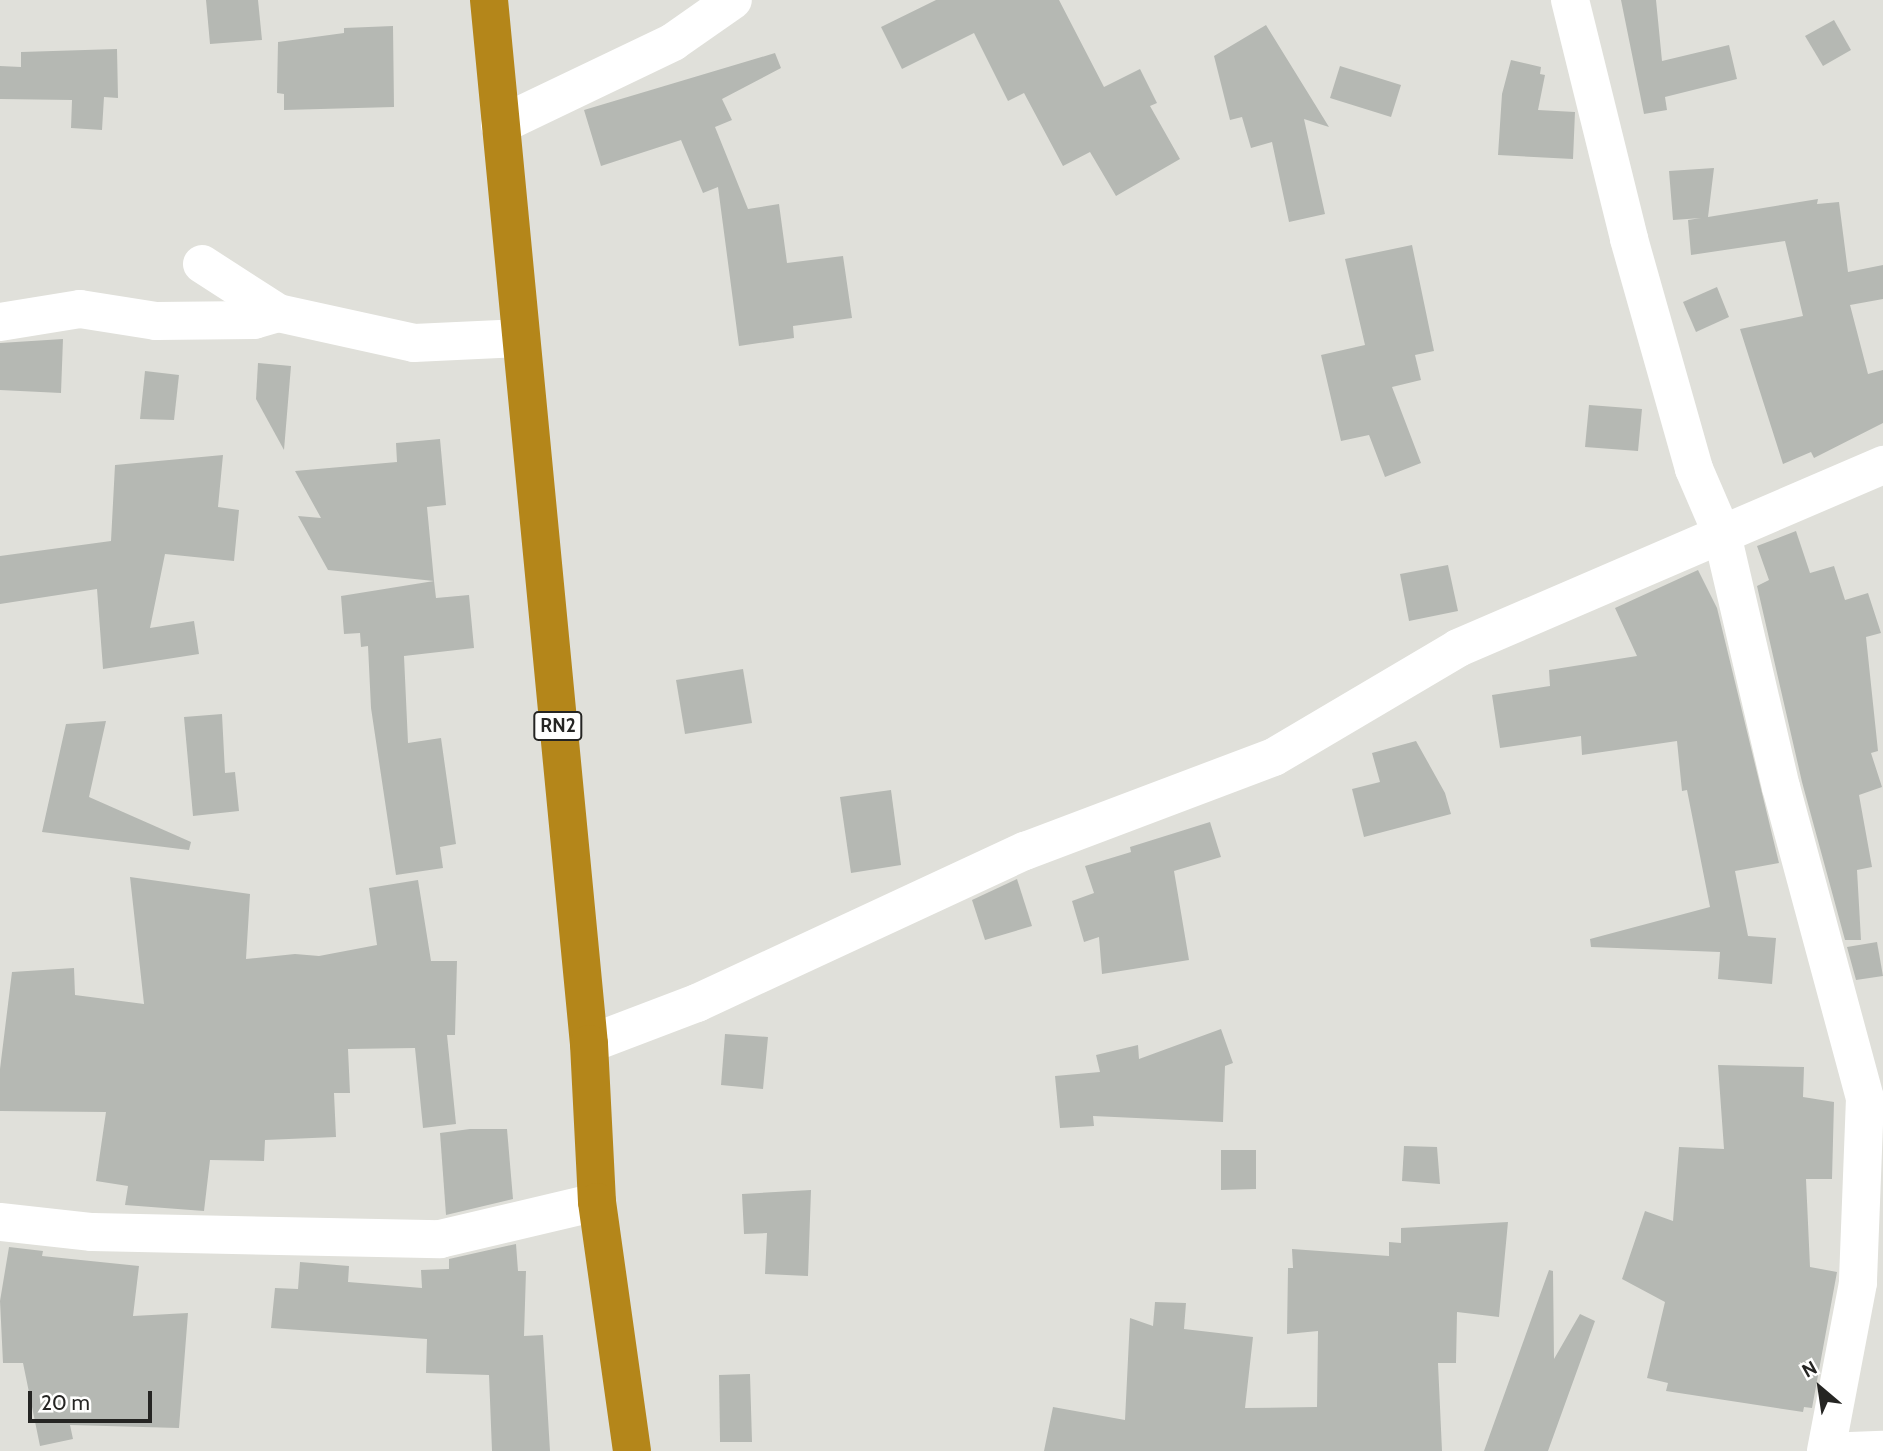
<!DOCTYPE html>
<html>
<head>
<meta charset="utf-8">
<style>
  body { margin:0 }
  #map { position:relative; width:1883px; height:1451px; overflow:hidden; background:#e0e0da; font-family:Cabin,sans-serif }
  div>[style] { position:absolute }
  .building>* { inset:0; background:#b5b8b3 }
  .minor>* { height:38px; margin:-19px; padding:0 19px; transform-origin:19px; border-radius:19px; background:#fff }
  .highway>* { height:38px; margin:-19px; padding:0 19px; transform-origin:19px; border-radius:19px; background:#b4861a }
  span { translate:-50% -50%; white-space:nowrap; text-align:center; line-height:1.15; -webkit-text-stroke:7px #fffffe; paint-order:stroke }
  .shield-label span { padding:2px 5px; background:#fffffe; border:2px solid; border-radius:5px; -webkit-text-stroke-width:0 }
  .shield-label { font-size:19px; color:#252523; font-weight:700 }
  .north { position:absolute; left:1785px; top:1353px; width:70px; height:70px; -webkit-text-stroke:5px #fffffe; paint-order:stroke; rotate:331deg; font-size:19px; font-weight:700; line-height:28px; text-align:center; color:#252523 }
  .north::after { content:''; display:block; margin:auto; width:24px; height:32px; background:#252523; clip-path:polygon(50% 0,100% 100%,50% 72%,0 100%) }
  .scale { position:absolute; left:28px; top:1391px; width:124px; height:32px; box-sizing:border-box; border:4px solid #252523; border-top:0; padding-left:9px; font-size:21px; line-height:24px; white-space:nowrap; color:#252523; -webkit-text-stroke:5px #fffffe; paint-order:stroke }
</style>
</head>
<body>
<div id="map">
  <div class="building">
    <div style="clip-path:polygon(206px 0,258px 0,262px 40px,210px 44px)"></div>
    <div style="clip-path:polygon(936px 0,1059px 0,1104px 87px,1140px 69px,1157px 103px,1150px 106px,1180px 159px,1116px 196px,1090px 152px,1063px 166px,1024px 93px,1008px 101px,974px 33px,902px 69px,881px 27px)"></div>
    <div style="clip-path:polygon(1621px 0,1656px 0,1662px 61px,1729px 45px,1737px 79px,1665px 97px,1667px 110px,1644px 114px)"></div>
    <div style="clip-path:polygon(1834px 20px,1851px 50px,1823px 66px,1805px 36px)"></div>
    <div style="clip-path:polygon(1266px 25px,1329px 127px,1304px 119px,1325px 214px,1289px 222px,1272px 142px,1251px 148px,1242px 117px,1230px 120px,1214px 56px)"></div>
    <div style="clip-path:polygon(393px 26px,394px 107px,284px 110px,284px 94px,277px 93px,278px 42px,344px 33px,344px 28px)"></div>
    <div style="clip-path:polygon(117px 49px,118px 98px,104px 97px,102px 130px,71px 128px,72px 100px,0 99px,0 66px,21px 67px,21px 52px)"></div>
    <div style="clip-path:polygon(775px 53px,781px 68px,722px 99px,732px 120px,715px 127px,748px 209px,779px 204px,787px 263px,843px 256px,852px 318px,793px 326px,794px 338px,739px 346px,718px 187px,703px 193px,681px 140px,601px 166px,584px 110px)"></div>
    <div style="clip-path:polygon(1511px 60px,1541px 67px,1540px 74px,1545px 75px,1538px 110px,1575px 112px,1573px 159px,1498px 155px,1502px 94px)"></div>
    <div style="clip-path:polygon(1340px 66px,1401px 85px,1391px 117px,1330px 98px)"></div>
    <div style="clip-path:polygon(1714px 168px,1708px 217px,1818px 199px,1817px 204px,1839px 202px,1848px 272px,1883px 265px,1883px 299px,1850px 305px,1868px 374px,1883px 370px,1883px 423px,1814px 458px,1811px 452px,1783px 464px,1740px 329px,1803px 316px,1785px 241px,1691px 255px,1688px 220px,1701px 218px,1673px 220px,1669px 171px)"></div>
    <div style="clip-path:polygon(1412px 245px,1434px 351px,1415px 355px,1421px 380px,1392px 387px,1421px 463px,1385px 477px,1369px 435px,1341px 441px,1321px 355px,1365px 345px,1345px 259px)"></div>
    <div style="clip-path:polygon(1717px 287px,1729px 317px,1696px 332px,1683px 302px)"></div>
    <div style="clip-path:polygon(63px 339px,61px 393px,0 390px,0 343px)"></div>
    <div style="clip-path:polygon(258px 363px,291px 366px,284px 450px,256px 399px)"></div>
    <div style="clip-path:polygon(145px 371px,179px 375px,174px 420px,140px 419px)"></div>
    <div style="clip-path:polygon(1589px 405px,1642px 409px,1638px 451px,1585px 447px)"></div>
    <div style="clip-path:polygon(440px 439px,446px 505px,427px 507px,434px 581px,328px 570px,298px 516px,321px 518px,295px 471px,397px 462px,396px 443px)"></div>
    <div style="clip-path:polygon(223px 455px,218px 507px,239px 510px,234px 561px,165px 554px,150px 628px,194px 621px,199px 654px,103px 669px,97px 589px,0 604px,0 556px,111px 541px,115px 465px)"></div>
    <div style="clip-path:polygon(1796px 531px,1810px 573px,1834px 566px,1845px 600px,1868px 593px,1881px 633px,1866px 637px,1878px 751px,1871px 753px,1882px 787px,1859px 795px,1872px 867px,1857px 870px,1861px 940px,1845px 940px,1802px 782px,1757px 586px,1769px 580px,1757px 546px)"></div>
    <div style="clip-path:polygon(1448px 565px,1458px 611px,1409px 621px,1400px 574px)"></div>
    <div style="clip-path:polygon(1698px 570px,1717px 608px,1779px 863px,1735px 871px,1748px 936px,1776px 938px,1772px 984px,1718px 979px,1720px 952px,1591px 947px,1590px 939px,1710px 907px,1687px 790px,1682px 791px,1677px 741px,1582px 755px,1581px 736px,1500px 748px,1492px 695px,1550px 686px,1549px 670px,1637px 656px,1615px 608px)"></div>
    <div style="clip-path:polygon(434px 581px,436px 598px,469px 595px,474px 648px,404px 656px,408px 743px,441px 738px,456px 844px,440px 847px,443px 868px,396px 875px,371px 708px,368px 646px,361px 647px,360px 633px,344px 634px,341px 596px)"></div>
    <div style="clip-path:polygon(743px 669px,752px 723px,685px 734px,676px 680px)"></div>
    <div style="clip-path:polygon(222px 714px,225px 773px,235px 772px,239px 811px,193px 816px,184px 717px)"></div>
    <div style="clip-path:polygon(106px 721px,89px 797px,191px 842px,189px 850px,42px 832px,66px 724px)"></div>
    <div style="clip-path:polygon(1416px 741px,1445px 793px,1451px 814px,1364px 837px,1352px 789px,1380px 782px,1372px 753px)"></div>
    <div style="clip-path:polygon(891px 790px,901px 865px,851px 873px,840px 797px)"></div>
    <div style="clip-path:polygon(1210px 822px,1221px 857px,1174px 871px,1189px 960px,1102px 974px,1099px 937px,1084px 942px,1072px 901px,1094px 893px,1085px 866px,1131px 852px,1130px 847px)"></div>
    <div style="clip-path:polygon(130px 877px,250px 894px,246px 959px,295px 954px,319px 956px,377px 945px,369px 888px,418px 880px,431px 961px,457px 961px,455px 1035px,447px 1035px,456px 1124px,423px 1128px,415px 1048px,348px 1049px,350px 1093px,334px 1093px,336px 1137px,265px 1140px,264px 1161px,210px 1160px,204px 1211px,125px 1205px,128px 1186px,96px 1181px,106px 1112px,0 1111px,0 1069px,12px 972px,74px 968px,75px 995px,144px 1004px)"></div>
    <div style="clip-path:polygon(1017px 879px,1032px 926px,985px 940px,972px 900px)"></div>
    <div style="clip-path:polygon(1877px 942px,1883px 976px,1856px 980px,1847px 947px)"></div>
    <div style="clip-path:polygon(1221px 1029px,1233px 1063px,1225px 1066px,1223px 1122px,1093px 1116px,1094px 1126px,1060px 1128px,1055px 1076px,1100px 1072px,1096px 1055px,1138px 1045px,1139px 1059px)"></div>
    <div style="clip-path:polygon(725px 1034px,768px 1037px,763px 1089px,721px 1085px)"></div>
    <div style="clip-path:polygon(1718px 1065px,1804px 1067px,1803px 1097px,1834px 1102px,1832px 1179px,1806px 1179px,1810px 1267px,1837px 1272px,1812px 1408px,1804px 1407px,1803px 1412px,1666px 1391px,1668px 1383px,1647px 1378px,1665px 1302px,1622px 1279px,1645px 1211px,1673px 1221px,1679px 1147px,1724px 1149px)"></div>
    <div style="clip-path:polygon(470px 1129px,507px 1129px,513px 1199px,446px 1215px,440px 1133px)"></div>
    <div style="clip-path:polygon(1404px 1146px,1437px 1147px,1440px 1184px,1402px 1181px)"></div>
    <div style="clip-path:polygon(1221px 1150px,1256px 1150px,1256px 1189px,1221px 1190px)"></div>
    <div style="clip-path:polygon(811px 1190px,808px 1276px,765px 1274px,767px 1233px,744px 1234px,742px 1194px)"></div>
    <div style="clip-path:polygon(1508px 1222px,1499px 1317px,1457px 1312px,1456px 1363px,1438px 1363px,1442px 1451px,1044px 1451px,1053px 1407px,1125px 1420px,1130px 1318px,1153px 1326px,1155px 1302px,1186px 1303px,1184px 1329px,1253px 1337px,1245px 1408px,1317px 1407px,1318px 1331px,1287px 1334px,1288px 1268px,1293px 1268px,1292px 1249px,1389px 1256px,1389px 1242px,1401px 1243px,1401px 1228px)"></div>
    <div style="clip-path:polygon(516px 1244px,518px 1271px,526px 1271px,524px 1336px,543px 1335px,550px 1451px,492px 1451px,489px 1375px,426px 1373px,427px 1339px,271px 1328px,275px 1288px,298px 1289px,300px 1262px,349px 1266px,348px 1282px,422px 1288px,421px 1270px,449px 1269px,449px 1259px)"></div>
    <div style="clip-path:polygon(9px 1247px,43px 1251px,42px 1256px,139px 1266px,133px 1316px,188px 1313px,179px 1428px,70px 1425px,73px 1439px,40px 1446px,23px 1363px,3px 1363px,0 1301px)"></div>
    <div style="clip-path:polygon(1549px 1270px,1553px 1271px,1554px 1359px,1580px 1314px,1595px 1321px,1548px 1451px,1484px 1451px)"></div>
    <div style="clip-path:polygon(750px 1374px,752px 1442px,720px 1442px,719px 1375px)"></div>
  </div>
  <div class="minor">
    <div style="left:1570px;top:0;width:246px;rotate:76.1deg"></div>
    <div style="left:1629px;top:239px;width:239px;rotate:74.2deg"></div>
    <div style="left:1694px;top:469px;width:71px;rotate:66.7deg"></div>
    <div style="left:1722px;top:534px;width:260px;rotate:76.9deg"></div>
    <div style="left:1781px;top:787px;width:322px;rotate:74.9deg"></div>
    <div style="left:1865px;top:1098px;width:185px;rotate:92.2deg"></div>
    <div style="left:1858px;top:1283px;width:171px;rotate:100.8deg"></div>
    <div style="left:500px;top:125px;width:192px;rotate:-25.6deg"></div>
    <div style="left:673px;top:42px;width:73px;rotate:-35deg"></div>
    <div style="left:202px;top:264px;width:90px;rotate:32.8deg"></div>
    <div style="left:278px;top:313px;width:139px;rotate:12.4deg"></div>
    <div style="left:414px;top:343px;width:107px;rotate:-2.7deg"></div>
    <div style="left:0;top:322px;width:81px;rotate:-9.2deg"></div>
    <div style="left:80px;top:309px;width:77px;rotate:9deg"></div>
    <div style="left:156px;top:321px;width:98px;rotate:-0.6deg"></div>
    <div style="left:254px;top:320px;width:25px;rotate:-16deg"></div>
    <div style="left:589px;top:1044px;width:116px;rotate:-20.8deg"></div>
    <div style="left:697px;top:1003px;width:362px;rotate:-24.9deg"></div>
    <div style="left:1025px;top:851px;width:266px;rotate:-20.7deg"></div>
    <div style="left:1274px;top:757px;width:214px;rotate:-30.6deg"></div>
    <div style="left:1458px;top:648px;width:463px;rotate:-23.3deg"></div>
    <div style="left:0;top:1222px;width:93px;rotate:6.2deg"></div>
    <div style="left:92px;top:1232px;width:348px;rotate:1.2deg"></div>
    <div style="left:440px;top:1239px;width:161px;rotate:-13.3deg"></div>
    <div style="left:1850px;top:1451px;width:33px;rotate:-2deg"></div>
  </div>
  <div class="highway">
    <div style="left:489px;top:0;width:1049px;rotate:84.53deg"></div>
    <div style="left:589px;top:1044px;width:158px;rotate:87.1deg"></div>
    <div style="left:597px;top:1202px;width:251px;rotate:82deg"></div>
  </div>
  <div class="shield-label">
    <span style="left:558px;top:726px">RN2</span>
  </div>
  <div class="north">N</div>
  <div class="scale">20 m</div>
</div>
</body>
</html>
